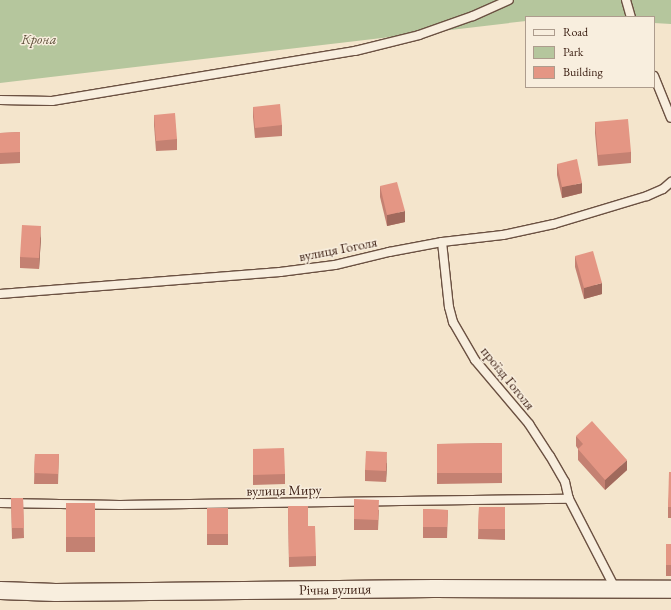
<!DOCTYPE html>
<html>
<head>
<meta charset="utf-8">
<style>
  body { margin:0 }
  #map { position:relative; width:671px; height:610px; overflow:hidden; background:#f4e5cc; font-family:"EB Garamond",serif }
  div>[style] { position:absolute }
  .green>* { inset:0; background:#b5c69d }
  .roads { filter:drop-shadow(1px 0 #6b5142) drop-shadow(-1px 0 #6b5142) drop-shadow(0 1px #6b5142) drop-shadow(0 -1px #6b5142) }
  .service>* { height:8px; margin:-4px; padding:0 4px; transform-origin:4px; border-radius:4px; background:#f8eede }
  .minor>* { height:17px; margin:-8.5px; padding:0 8.5px; transform-origin:8.5px; border-radius:8.5px; background:#f8eede }
  .wall>* { inset:0; background:#c48172 }
  .shaded-wall>* { inset:0; background:#a0695c }
  .building>* { inset:0; background:#e49684 }
  span { translate:-50% -50%; white-space:nowrap; text-align:center; line-height:1.15; -webkit-text-stroke:3px #f8eede; paint-order:stroke }
  .park-label { font-size:14px; color:#61523d; font-style:italic }
  .street-label { font-size:14px; color:#3d2014 }
  .legend { position:absolute; left:525px; top:16px; width:130px; height:72px; box-sizing:border-box; background:#f8eede; border:1px solid #ad9c8d; margin:0; padding:5px 7px; list-style:none; font-size:12px; color:#3d2014 }
  .legend li { display:flex; align-items:center; gap:8px; height:20px }
  .legend b { width:20px; border:1px solid #ad9c8d }
</style>
</head>
<body>
<div id="map">
  <div class="green">
    <div style="clip-path:polygon(0 0,671px 0,671px 24px,654px 23px,654px 17px,526px 17px,526px 21px,0 83px)"></div>
  </div>
  <div class="roads">
    <div class="service">
      <div style="left:626px;top:0;width:18px;rotate:74deg"></div>
      <div style="left:654px;top:76px;width:45px;rotate:68deg"></div>
      <div style="left:0;top:100px;width:52px;rotate:1.1deg"></div>
      <div style="left:52px;top:101px;width:307px;rotate:-9.4deg"></div>
      <div style="left:355px;top:51px;width:66px;rotate:-14deg"></div>
      <div style="left:419px;top:35px;width:57px;rotate:-19.4deg"></div>
      <div style="left:473px;top:16px;width:39px;rotate:-24deg"></div>
      <div style="left:442px;top:242px;width:65px;rotate:83.9deg"></div>
      <div style="left:449px;top:307px;width:16px;rotate:75deg"></div>
      <div style="left:453px;top:322px;width:44px;rotate:59.9deg"></div>
      <div style="left:475px;top:360px;width:84px;rotate:49.8deg"></div>
      <div style="left:529px;top:424px;width:38px;rotate:57deg"></div>
      <div style="left:550px;top:456px;width:30px;rotate:60deg"></div>
      <div style="left:565px;top:482px;width:17px;rotate:77deg"></div>
      <div style="left:569px;top:499px;width:100px;rotate:62.7deg"></div>
      <div style="left:0;top:294px;width:281px;rotate:-4.5deg"></div>
      <div style="left:280px;top:272px;width:55px;rotate:-7.3deg"></div>
      <div style="left:335px;top:265px;width:56px;rotate:-13.5deg"></div>
      <div style="left:389px;top:252px;width:54px;rotate:-10.7deg"></div>
      <div style="left:442px;top:242px;width:61px;rotate:-6.5deg"></div>
      <div style="left:503px;top:235px;width:52px;rotate:-12.2deg"></div>
      <div style="left:554px;top:224px;width:97px;rotate:-16.8deg"></div>
      <div style="left:647px;top:196px;width:17px;rotate:-24deg"></div>
      <div style="left:663px;top:189px;width:11px;rotate:-41deg"></div>
      <div style="left:0;top:503px;width:120px;rotate:1deg"></div>
      <div style="left:120px;top:505px;width:449px;rotate:-0.8deg"></div>
    </div>
    <div class="minor">
      <div style="left:0;top:590px;width:55px;rotate:2.1deg"></div>
      <div style="left:55px;top:592px;width:378px;rotate:-0.6deg"></div>
      <div style="left:433px;top:588px;width:238px;rotate:0.2deg"></div>
    </div>
  </div>
  <div class="wall">
    <div style="clip-path:polygon(253px 107px,282px 125px,282px 136px,255px 138px,253px 117px)"></div>
    <div style="clip-path:polygon(154px 115px,177px 139px,177px 150px,156px 151px,154px 125px)"></div>
    <div style="clip-path:polygon(595px 122px,631px 152px,631px 163px,598px 166px,595px 133px)"></div>
    <div style="clip-path:polygon(20px 132px,20px 163px,0 164px,0 133px)"></div>
    <div style="clip-path:polygon(557px 164px,582px 193px,562px 198px,557px 175px)"></div>
    <div style="clip-path:polygon(380px 186px,405px 222px,387px 226px,380px 197px)"></div>
    <div style="clip-path:polygon(41px 237px,39px 269px,20px 268px,20px 257px)"></div>
    <div style="clip-path:polygon(575px 256px,602px 294px,584px 299px,575px 267px)"></div>
    <div style="clip-path:polygon(576px 436px,627px 470px,605px 490px,578px 460px,578px 449px,576px 446px)"></div>
    <div style="clip-path:polygon(502px 443px,502px 483px,437px 484px,437px 444px)"></div>
    <div style="clip-path:polygon(253px 449px,285px 474px,285px 484px,253px 485px)"></div>
    <div style="clip-path:polygon(35px 454px,59px 454px,58px 484px,34px 484px)"></div>
    <div style="clip-path:polygon(387px 463px,386px 482px,365px 481px,365px 470px)"></div>
    <div style="clip-path:polygon(671px 472px,671px 518px,668px 518px,668px 507px)"></div>
    <div style="clip-path:polygon(11px 498px,23px 498px,24px 538px,12px 539px)"></div>
    <div style="clip-path:polygon(354px 499px,379px 510px,378px 530px,354px 530px)"></div>
    <div style="clip-path:polygon(66px 503px,95px 503px,95px 552px,66px 552px)"></div>
    <div style="clip-path:polygon(288px 506px,308px 526px,316px 556px,316px 566px,289px 567px)"></div>
    <div style="clip-path:polygon(479px 507px,505px 507px,505px 540px,478px 539px)"></div>
    <div style="clip-path:polygon(207px 508px,228px 508px,228px 545px,207px 545px)"></div>
    <div style="clip-path:polygon(423px 509px,448px 510px,447px 538px,423px 538px)"></div>
    <div style="clip-path:polygon(666px 544px,671px 544px,671px 576px,666px 576px)"></div>
  </div>
  <div class="shaded-wall">
    <div style="clip-path:polygon(582px 183px,582px 193px,562px 198px,562px 187px)"></div>
    <div style="clip-path:polygon(405px 211px,405px 222px,387px 226px,387px 215px)"></div>
    <div style="clip-path:polygon(41px 226px,41px 237px,39px 269px,39px 258px)"></div>
    <div style="clip-path:polygon(602px 283px,602px 294px,584px 299px,584px 288px)"></div>
    <div style="clip-path:polygon(387px 452px,387px 463px,386px 482px,386px 471px)"></div>
    <div style="clip-path:polygon(627px 460px,627px 470px,605px 490px,605px 480px)"></div>
  </div>
  <div class="building">
    <div style="clip-path:polygon(280px 104px,282px 125px,255px 128px,253px 107px)"></div>
    <div style="clip-path:polygon(175px 113px,177px 139px,156px 141px,154px 115px)"></div>
    <div style="clip-path:polygon(628px 119px,631px 152px,598px 155px,595px 122px)"></div>
    <div style="clip-path:polygon(20px 132px,20px 152px,0 153px,0 133px)"></div>
    <div style="clip-path:polygon(577px 159px,582px 183px,562px 187px,557px 164px)"></div>
    <div style="clip-path:polygon(397px 182px,405px 211px,387px 215px,380px 186px)"></div>
    <div style="clip-path:polygon(22px 225px,41px 226px,39px 258px,20px 257px)"></div>
    <div style="clip-path:polygon(593px 251px,602px 283px,584px 288px,575px 256px)"></div>
    <div style="clip-path:polygon(592px 421px,627px 460px,605px 480px,578px 449px,583px 444px,576px 436px)"></div>
    <div style="clip-path:polygon(502px 443px,502px 473px,437px 473px,437px 444px)"></div>
    <div style="clip-path:polygon(284px 448px,285px 474px,253px 475px,253px 449px)"></div>
    <div style="clip-path:polygon(366px 451px,387px 452px,386px 471px,365px 470px)"></div>
    <div style="clip-path:polygon(35px 454px,59px 454px,58px 474px,34px 473px)"></div>
    <div style="clip-path:polygon(669px 472px,671px 472px,671px 507px,668px 507px)"></div>
    <div style="clip-path:polygon(11px 498px,23px 498px,24px 528px,12px 528px)"></div>
    <div style="clip-path:polygon(354px 499px,379px 500px,378px 520px,354px 519px)"></div>
    <div style="clip-path:polygon(66px 503px,95px 503px,95px 537px,66px 537px)"></div>
    <div style="clip-path:polygon(288px 506px,308px 506px,308px 526px,315px 526px,316px 556px,289px 557px)"></div>
    <div style="clip-path:polygon(479px 507px,505px 507px,505px 529px,478px 529px)"></div>
    <div style="clip-path:polygon(207px 508px,228px 508px,228px 534px,207px 534px)"></div>
    <div style="clip-path:polygon(423px 509px,448px 510px,447px 527px,423px 527px)"></div>
    <div style="clip-path:polygon(666px 544px,671px 544px,671px 565px,666px 565px)"></div>
  </div>
  <div class="park-label">
    <span style="left:39px;top:39px">Крона</span>
  </div>
  <div class="street-label">
    <span style="left:338px;top:249px;rotate:-11deg">вулиця Гоголя</span>
    <span style="left:508px;top:378px;rotate:51deg">проїзд Гоголя</span>
    <span style="left:284px;top:490px;rotate:-1deg">вулиця Миру</span>
    <span style="left:335px;top:589px;rotate:-1deg">Річна вулиця</span>
  </div>
  <ul class="legend">
  <li><b style="height:5px;background:#f8eede"></b>Road</li>
  <li><b style="height:11px;background:#b5c69d"></b>Park</li>
  <li><b style="height:11px;background:#e49684"></b>Building</li>
  </ul>
</div>
</body>
</html>
